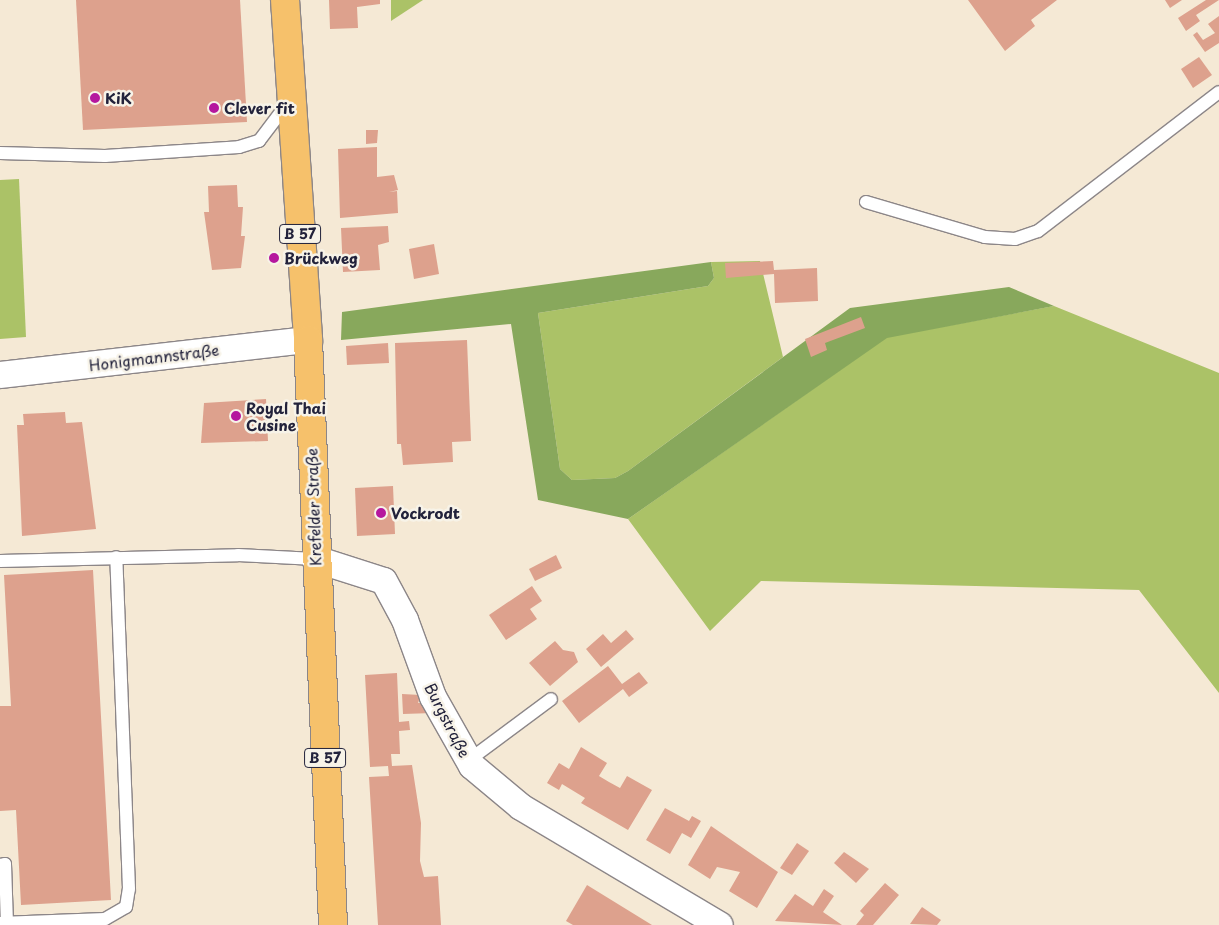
<!DOCTYPE html>
<html>
<head>
<meta charset="utf-8">
<style>
  body { margin:0 }
  #map { position:relative; width:1219px; height:925px; overflow:hidden; background:#f5e9d5; font-family:"Playpen Sans",sans-serif }
  div>[style] { position:absolute }
  .green>* { inset:0; background:#abc267 }
  .forest>* { inset:0; background:#88a85c }
  .building>* { inset:0; background:#dda18d }
  .roads { filter:drop-shadow(1px 0 #8c8688) drop-shadow(-1px 0 #8c8688) drop-shadow(0 1px #8c8688) drop-shadow(0 -1px #8c8688) }
  .lane>* { height:12px; margin:-6px; padding:0 6px; transform-origin:6px; border-radius:6px; background:#fff }
  .street>* { height:26px; margin:-13px; padding:0 13px; transform-origin:13px; border-radius:13px; background:#fff }
  .primary>* { height:28px; margin:-14px; padding:0 14px; transform-origin:14px; border-radius:14px; background:#f6c16b }
  .dots>* { width:14px; height:14px; translate:-50% -50%; box-sizing:border-box; border:2px solid #f7f3e8; border-radius:50% }
  span { translate:-50% -50%; white-space:nowrap; text-align:center; line-height:1.15; -webkit-text-stroke:5px #f7f3e8; paint-order:stroke }
  .shield-label span { padding:1px 4px; background:#f7f3e8; border:1px solid; border-radius:4px; -webkit-text-stroke-width:0 }
  .shield-label { font-size:14px; color:#22223b; font-weight:700 }
  .poi-label { font-size:15px; color:#22223b; font-weight:700 }
  .left { translate:0 -50%; text-align:left }
  .street-label { font-size:15px; color:#22223b }
</style>
</head>
<body>
<div id="map">
  <div class="green">
    <div style="clip-path:polygon(391px 0,423px 0,391px 21px)"></div>
    <div style="clip-path:polygon(19px 179px,26px 337px,0 339px,0 180px)"></div>
    <div style="clip-path:polygon(760px 261px,783px 357px,628px 471px,615px 478px,572px 480px,560px 469px,538px 313px,708px 286px,714px 278px,711px 262px)"></div>
    <div style="clip-path:polygon(1054px 306px,1219px 373px,1219px 693px,1139px 590px,761px 581px,710px 631px,628px 519px,887px 337px)"></div>
  </div>
  <div class="forest">
    <div style="clip-path:polygon(711px 262px,714px 278px,708px 286px,538px 313px,560px 469px,572px 480px,615px 478px,628px 471px,850px 308px,1009px 287px,1054px 306px,887px 338px,628px 519px,538px 500px,511px 324px,341px 340px,342px 312px)"></div>
  </div>
  <div class="building">
    <div style="clip-path:polygon(76px 0,240px 0,247px 122px,83px 130px)"></div>
    <div style="clip-path:polygon(329px 0,380px 0,380px 4px,357px 7px,358px 28px,330px 29px)"></div>
    <div style="clip-path:polygon(968px 0,1057px 0,1031px 20px,1035px 26px,1005px 51px)"></div>
    <div style="clip-path:polygon(1165px 0,1182px 0,1170px 8px)"></div>
    <div style="clip-path:polygon(1206px 0,1219px 0,1196px 15px,1200px 21px,1186px 31px,1178px 18px)"></div>
    <div style="clip-path:polygon(1219px 16px,1219px 43px,1205px 52px,1193px 35px,1197px 32px,1203px 40px,1215px 33px,1208px 24px)"></div>
    <div style="clip-path:polygon(1199px 57px,1212px 75px,1193px 88px,1181px 69px)"></div>
    <div style="clip-path:polygon(366px 130px,378px 130px,377px 143px,366px 144px)"></div>
    <div style="clip-path:polygon(377px 147px,377px 177px,394px 175px,398px 190px,389px 192px,397px 191px,398px 213px,340px 218px,338px 149px)"></div>
    <div style="clip-path:polygon(237px 185px,238px 207px,243px 207px,241px 236px,245px 236px,241px 268px,212px 270px,204px 212px,209px 212px,208px 186px)"></div>
    <div style="clip-path:polygon(388px 226px,389px 242px,378px 245px,380px 270px,343px 272px,341px 228px)"></div>
    <div style="clip-path:polygon(434px 244px,439px 274px,414px 279px,409px 249px)"></div>
    <div style="clip-path:polygon(773px 261px,774px 270px,817px 268px,818px 301px,775px 303px,774px 274px,726px 278px,725px 263px)"></div>
    <div style="clip-path:polygon(861px 317px,865px 328px,825px 343px,827px 350px,811px 357px,805px 339px)"></div>
    <div style="clip-path:polygon(467px 340px,471px 441px,452px 442px,453px 462px,403px 465px,401px 444px,397px 444px,395px 343px)"></div>
    <div style="clip-path:polygon(388px 343px,389px 363px,347px 365px,346px 346px)"></div>
    <div style="clip-path:polygon(266px 399px,268px 441px,201px 443px,204px 403px)"></div>
    <div style="clip-path:polygon(65px 412px,66px 423px,82px 422px,96px 529px,22px 536px,17px 425px,24px 425px,23px 414px)"></div>
    <div style="clip-path:polygon(393px 486px,395px 534px,357px 536px,355px 488px)"></div>
    <div style="clip-path:polygon(556px 555px,562px 568px,535px 581px,529px 569px)"></div>
    <div style="clip-path:polygon(93px 570px,111px 900px,21px 905px,16px 810px,0 811px,0 706px,11px 706px,4px 575px)"></div>
    <div style="clip-path:polygon(532px 586px,542px 601px,530px 609px,537px 619px,506px 640px,489px 615px)"></div>
    <div style="clip-path:polygon(626px 630px,634px 639px,601px 667px,586px 649px,603px 634px,611px 643px)"></div>
    <div style="clip-path:polygon(555px 641px,563px 650px,574px 652px,578px 662px,550px 686px,529px 663px)"></div>
    <div style="clip-path:polygon(608px 666px,622px 684px,639px 672px,648px 683px,629px 697px,623px 689px,579px 723px,562px 701px)"></div>
    <div style="clip-path:polygon(397px 673px,399px 722px,409px 721px,410px 730px,399px 731px,400px 754px,391px 754px,392px 766px,412px 765px,421px 823px,420px 861px,424px 877px,438px 876px,441px 925px,378px 925px,369px 777px,389px 776px,388px 766px,370px 767px,365px 675px)"></div>
    <div style="clip-path:polygon(402px 694px,421px 695px,418px 703px,428px 702px,433px 713px,403px 714px)"></div>
    <div style="clip-path:polygon(581px 747px,607px 763px,599px 776px,609px 782px,620px 788px,627px 776px,652px 790px,628px 830px,581px 803px,585px 798px,562px 784px,559px 790px,547px 783px,559px 763px,569px 769px)"></div>
    <div style="clip-path:polygon(665px 808px,689px 821px,692px 816px,701px 821px,691px 838px,682px 833px,670px 854px,646px 840px)"></div>
    <div style="clip-path:polygon(711px 826px,778px 872px,757px 908px,729px 891px,740px 872px,717px 867px,710px 879px,688px 865px)"></div>
    <div style="clip-path:polygon(797px 843px,809px 851px,792px 875px,780px 868px)"></div>
    <div style="clip-path:polygon(844px 852px,869px 869px,856px 883px,834px 863px)"></div>
    <div style="clip-path:polygon(885px 883px,899px 895px,873px 925px,856px 925px,864px 915px,860px 911px)"></div>
    <div style="clip-path:polygon(587px 885px,652px 925px,573px 925px,566px 921px)"></div>
    <div style="clip-path:polygon(824px 889px,834px 896px,823px 912px,842px 925px,775px 921px,795px 894px,813px 906px)"></div>
    <div style="clip-path:polygon(922px 907px,941px 920px,937px 925px,910px 924px)"></div>
  </div>
  <div class="roads">
    <div class="lane">
      <div style="left:0;top:153px;width:105px;rotate:1.6deg"></div>
      <div style="left:105px;top:156px;width:134px;rotate:-3.8deg"></div>
      <div style="left:239px;top:147px;width:21px;rotate:-17deg"></div>
      <div style="left:259px;top:141px;width:46px;rotate:-52.9deg"></div>
      <div style="left:866px;top:202px;width:124px;rotate:16.4deg"></div>
      <div style="left:985px;top:237px;width:30px;rotate:4deg"></div>
      <div style="left:1015px;top:239px;width:24px;rotate:-19deg"></div>
      <div style="left:1038px;top:231px;width:228px;rotate:-37.5deg"></div>
      <div style="left:0;top:561px;width:238px;rotate:-1.4deg"></div>
      <div style="left:238px;top:555px;width:77px;rotate:3deg"></div>
      <div style="left:469px;top:760px;width:102px;rotate:-36.6deg"></div>
      <div style="left:0;top:865px;width:5px;rotate:-11deg"></div>
      <div style="left:5px;top:864px;width:59px;rotate:88.1deg"></div>
      <div style="left:0;top:923px;width:105px;rotate:-2.2deg"></div>
      <div style="left:105px;top:919px;width:24px;rotate:-30deg"></div>
      <div style="left:126px;top:907px;width:18px;rotate:-81deg"></div>
      <div style="left:129px;top:889px;width:332px;rotate:-92.2deg"></div>
    </div>
    <div class="street">
      <div style="left:0;top:375px;width:310px;rotate:-6.5deg"></div>
      <div style="left:315px;top:559px;width:72px;rotate:17.7deg"></div>
      <div style="left:384px;top:581px;width:44px;rotate:61.7deg"></div>
      <div style="left:405px;top:620px;width:82px;rotate:70deg"></div>
      <div style="left:433px;top:697px;width:79px;rotate:60.5deg"></div>
      <div style="left:472px;top:766px;width:64px;rotate:39.9deg"></div>
      <div style="left:521px;top:807px;width:231px;rotate:30.7deg"></div>
    </div>
    <div class="primary">
      <div style="left:285px;top:0;width:341px;rotate:86.1deg"></div>
      <div style="left:308px;top:340px;width:586px;rotate:87.55deg"></div>
    </div>
  </div>
  <div class="dots">
    <div style="left:95px;top:98px;background:#b5179e"></div>
    <div style="left:214px;top:108px;background:#b5179e"></div>
    <div style="left:274px;top:258px;background:#b5179e"></div>
    <div style="left:236px;top:416px;background:#b5179e"></div>
    <div style="left:381px;top:513px;background:#b5179e"></div>
  </div>
  <div class="shield-label">
    <span style="left:300px;top:234px">B 57</span>
    <span style="left:325px;top:758px">B 57</span>
  </div>
  <div class="poi-label">
    <span class="left" style="left:105px;top:98px">KiK</span>
    <span class="left" style="left:224px;top:108px">Clever fit</span>
    <span class="left" style="left:284px;top:258px">Brückweg</span>
    <span class="left" style="left:246px;top:416px">Royal Thai<br>Cusine</span>
    <span class="left" style="left:391px;top:513px">Vockrodt</span>
  </div>
  <div class="street-label">
    <span style="left:154px;top:357px;rotate:-7deg">Honigmannstraße</span>
    <span style="left:313px;top:507px;rotate:-92deg">Krefelder Straße</span>
    <span style="left:448px;top:720px;rotate:63deg">Burgstraße</span>
  </div>
</div>
</body>
</html>
